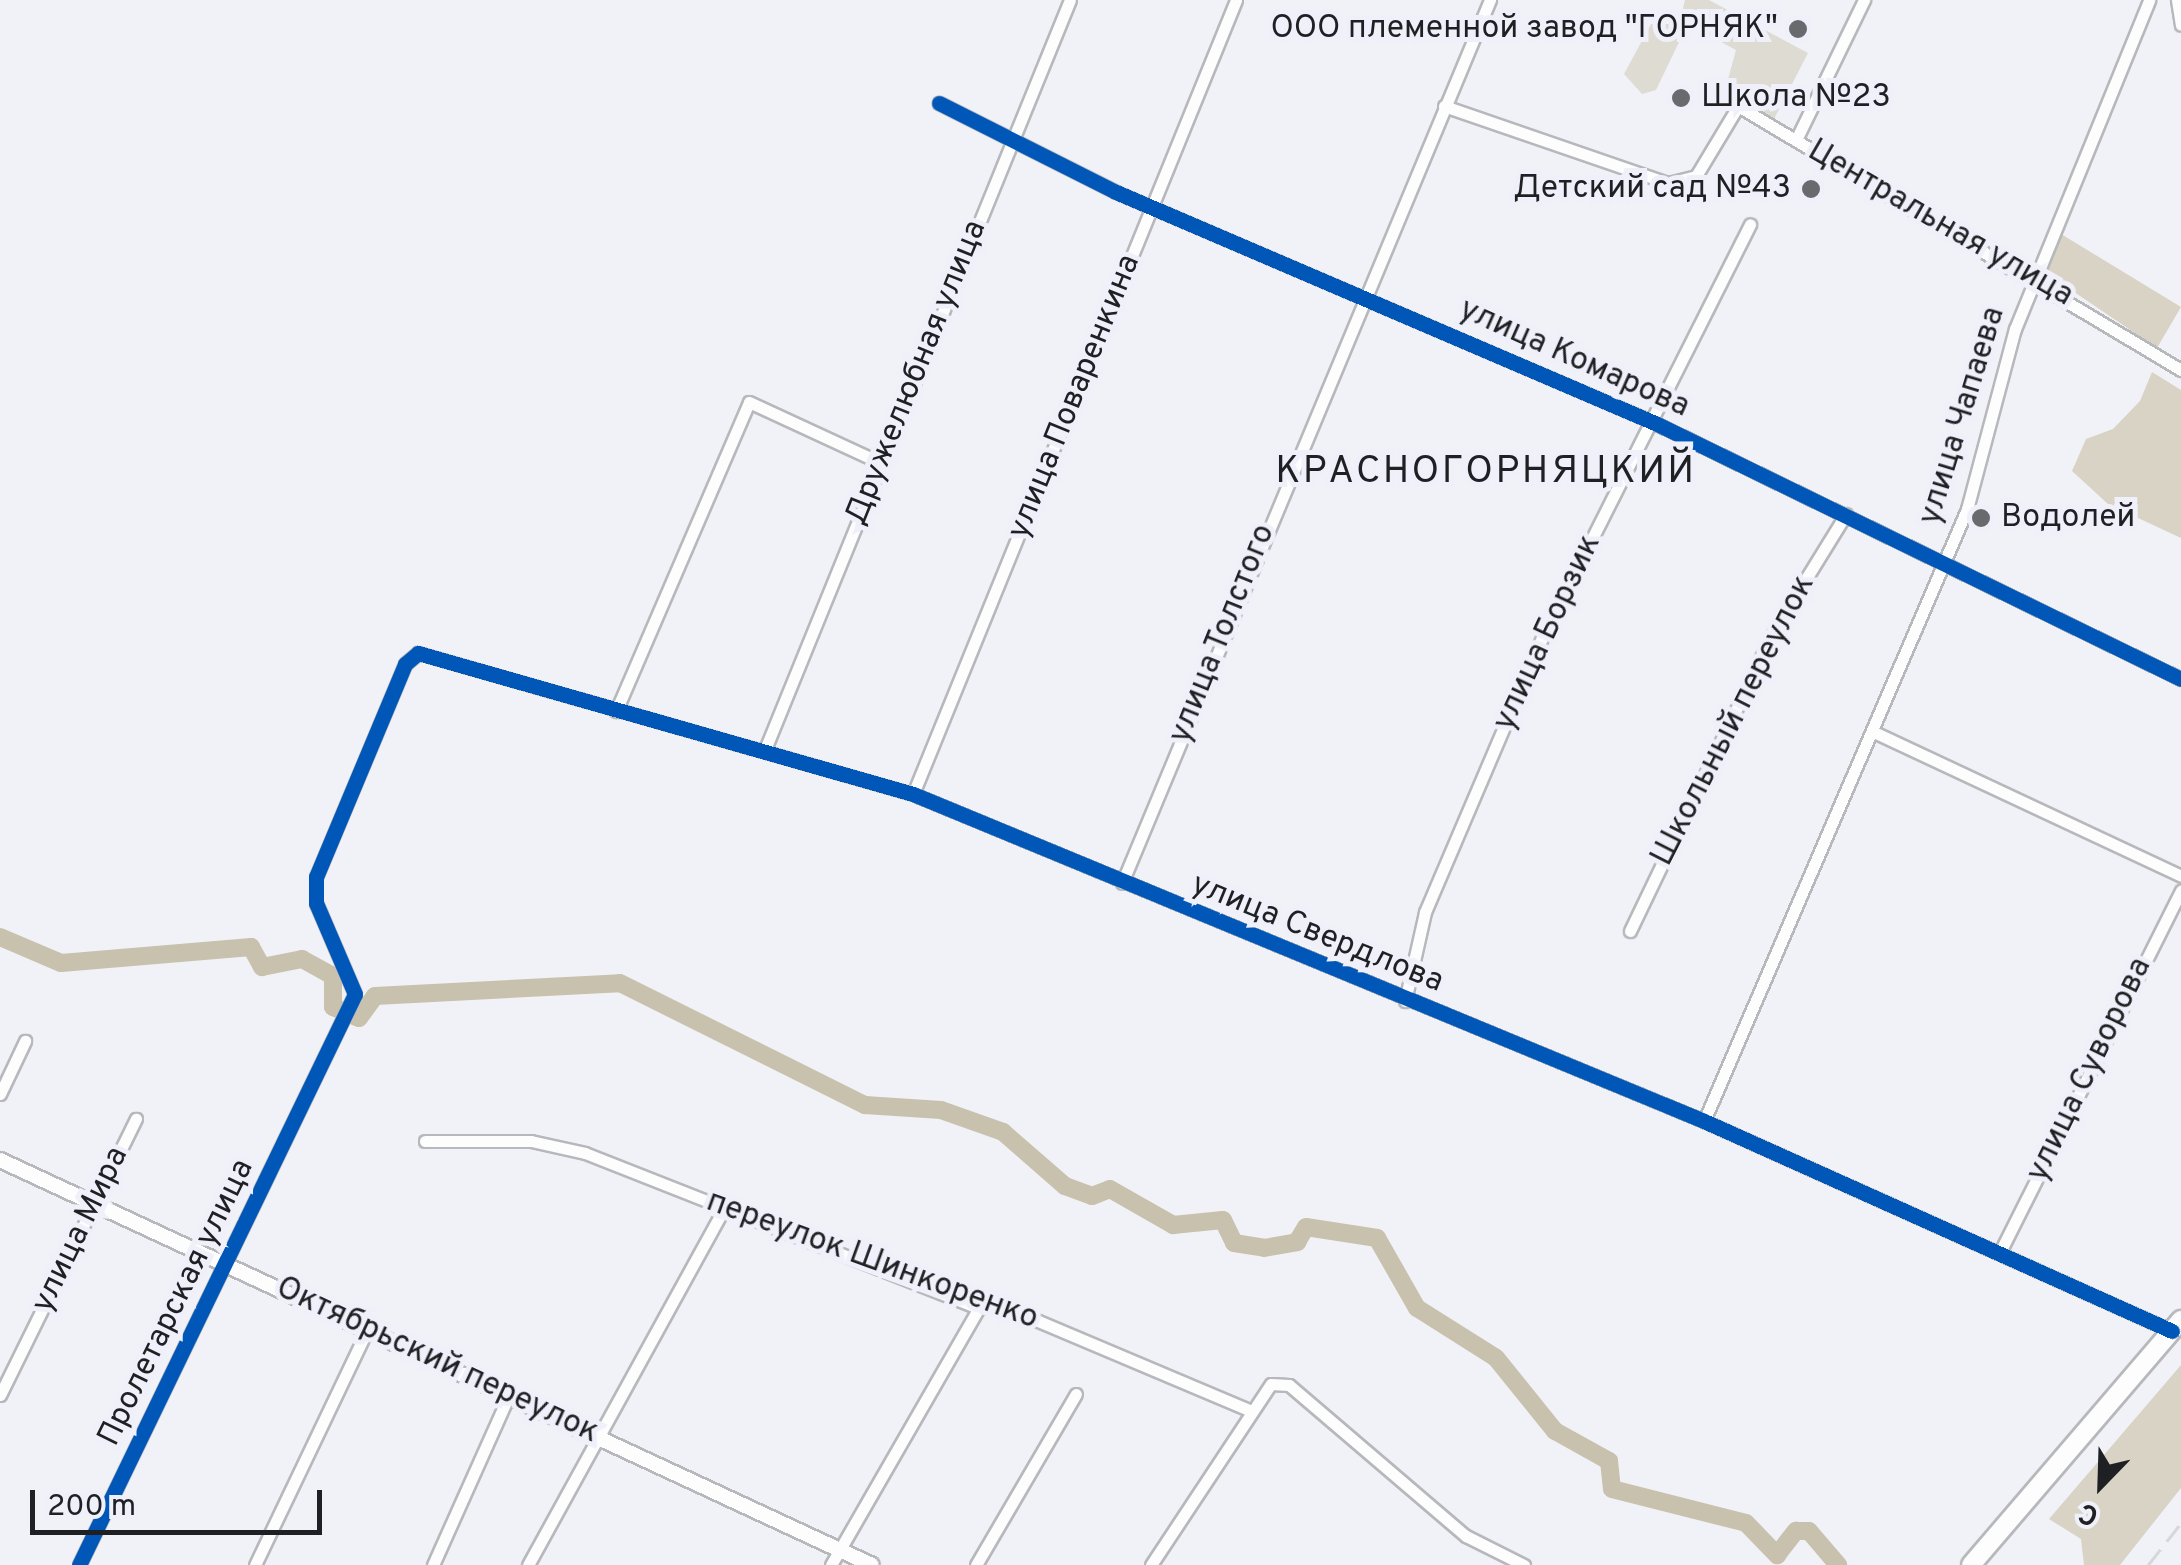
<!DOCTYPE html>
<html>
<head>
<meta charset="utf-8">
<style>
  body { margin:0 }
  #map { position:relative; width:2181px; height:1565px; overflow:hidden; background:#f1f2f7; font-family:Overpass,sans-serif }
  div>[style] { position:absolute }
  .green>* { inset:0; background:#dedbd3 }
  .forest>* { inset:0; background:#d8d3c4 }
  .river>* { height:18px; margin:-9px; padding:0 9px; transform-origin:9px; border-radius:9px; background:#c8c1ad }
  .roads { filter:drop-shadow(2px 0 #b7b8bc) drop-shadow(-2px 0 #b7b8bc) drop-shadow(0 2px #b7b8bc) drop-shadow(0 -2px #b7b8bc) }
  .minor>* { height:11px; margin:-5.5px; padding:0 5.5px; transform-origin:5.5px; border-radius:5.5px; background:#fdfdfe }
  .tertiary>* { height:14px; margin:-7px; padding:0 7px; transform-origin:7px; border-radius:7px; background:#fdfdfe }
  .primary>* { height:18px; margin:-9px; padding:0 9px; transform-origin:9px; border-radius:9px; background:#fdfdfe }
  .rail>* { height:2.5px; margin-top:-1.25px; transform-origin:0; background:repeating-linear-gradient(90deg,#d7d7d8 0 20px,transparent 0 30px) }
  .cycleway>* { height:15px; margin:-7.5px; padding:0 7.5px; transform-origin:7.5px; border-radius:7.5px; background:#0057b8 }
  .dots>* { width:28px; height:28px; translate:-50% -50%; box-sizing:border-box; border:5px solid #eff0f9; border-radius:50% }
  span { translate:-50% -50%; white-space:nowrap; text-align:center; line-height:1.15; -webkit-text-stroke:10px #eff0f9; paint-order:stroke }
  .poi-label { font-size:32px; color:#1f2023 }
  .right { translate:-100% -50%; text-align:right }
  .left { translate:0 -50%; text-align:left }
  .street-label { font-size:32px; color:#1f2023 }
  .quarter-label { font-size:38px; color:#1f2023; letter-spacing:2.5px }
  .north { position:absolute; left:2051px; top:1435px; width:100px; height:100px; -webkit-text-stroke:8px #eff0f9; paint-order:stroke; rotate:203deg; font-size:28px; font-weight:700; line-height:40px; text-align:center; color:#1f2023 }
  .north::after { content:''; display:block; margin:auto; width:35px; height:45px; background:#1f2023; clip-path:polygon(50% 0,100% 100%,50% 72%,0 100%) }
  .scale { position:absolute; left:30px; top:1490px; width:292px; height:45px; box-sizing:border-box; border:5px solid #1f2023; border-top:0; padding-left:12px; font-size:30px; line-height:35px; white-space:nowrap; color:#1f2023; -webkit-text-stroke:8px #eff0f9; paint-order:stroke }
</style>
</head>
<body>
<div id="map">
  <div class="green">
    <div style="clip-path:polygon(1685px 0,1709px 0,1808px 53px,1774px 119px,1725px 90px,1736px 50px,1680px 20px)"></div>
    <div style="clip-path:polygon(1651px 24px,1671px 24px,1681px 38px,1656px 90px,1642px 94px,1624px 74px)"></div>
  </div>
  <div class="forest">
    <div style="clip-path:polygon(2061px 234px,2181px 307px,2157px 348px,2046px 273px)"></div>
    <div style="clip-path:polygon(2152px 372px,2181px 390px,2181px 538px,2108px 504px,2072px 471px,2086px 439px,2113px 429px,2140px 401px)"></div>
    <div style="clip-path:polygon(2181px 1365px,2181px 1488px,2120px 1565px,2084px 1565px,2081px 1539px,2049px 1519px)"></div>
  </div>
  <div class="river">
    <div style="left:0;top:937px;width:66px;rotate:23.1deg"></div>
    <div style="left:61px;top:963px;width:191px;rotate:-4.8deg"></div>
    <div style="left:251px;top:947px;width:23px;rotate:61deg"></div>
    <div style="left:262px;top:967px;width:41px;rotate:-11.3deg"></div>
    <div style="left:302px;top:959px;width:35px;rotate:29deg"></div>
    <div style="left:333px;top:976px;width:31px;rotate:90deg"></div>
    <div style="left:333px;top:1007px;width:28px;rotate:23deg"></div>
    <div style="left:359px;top:1018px;width:27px;rotate:-54deg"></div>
    <div style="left:375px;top:996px;width:245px;rotate:-3deg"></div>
    <div style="left:620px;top:983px;width:274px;rotate:26.5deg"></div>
    <div style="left:865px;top:1105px;width:76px;rotate:3.8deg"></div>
    <div style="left:941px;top:1110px;width:66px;rotate:19.5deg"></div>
    <div style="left:1003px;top:1132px;width:82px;rotate:41.1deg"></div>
    <div style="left:1065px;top:1186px;width:29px;rotate:20deg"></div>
    <div style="left:1092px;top:1196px;width:19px;rotate:-21deg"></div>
    <div style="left:1110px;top:1189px;width:73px;rotate:29.7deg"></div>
    <div style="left:1173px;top:1225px;width:50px;rotate:-5.7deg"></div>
    <div style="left:1223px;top:1220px;width:25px;rotate:64deg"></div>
    <div style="left:1234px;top:1243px;width:30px;rotate:9deg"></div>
    <div style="left:1264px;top:1248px;width:34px;rotate:-10deg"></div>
    <div style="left:1297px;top:1242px;width:17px;rotate:-59deg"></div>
    <div style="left:1306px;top:1227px;width:72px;rotate:8.8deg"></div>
    <div style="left:1377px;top:1238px;width:81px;rotate:60.3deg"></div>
    <div style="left:1417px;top:1308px;width:93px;rotate:32.3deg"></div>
    <div style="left:1496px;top:1358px;width:94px;rotate:51.1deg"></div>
    <div style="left:1555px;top:1431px;width:62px;rotate:29.1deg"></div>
    <div style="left:1609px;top:1461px;width:28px;rotate:84deg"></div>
    <div style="left:1612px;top:1489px;width:138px;rotate:14.2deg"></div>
    <div style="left:1746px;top:1523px;width:45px;rotate:45.9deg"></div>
    <div style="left:1777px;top:1555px;width:31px;rotate:-52deg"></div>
    <div style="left:1796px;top:1531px;width:13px"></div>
    <div style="left:1809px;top:1531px;width:45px;rotate:49.5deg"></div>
  </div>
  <div class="roads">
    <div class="minor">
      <div style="left:2177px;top:0;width:25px;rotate:81deg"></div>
      <div style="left:939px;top:103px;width:198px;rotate:26.7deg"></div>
      <div style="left:1116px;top:192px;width:586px;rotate:23.2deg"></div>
      <div style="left:1655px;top:423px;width:585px;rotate:25.95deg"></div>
      <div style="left:1444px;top:106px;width:237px;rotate:19deg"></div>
      <div style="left:1668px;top:183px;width:29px;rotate:-14deg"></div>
      <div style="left:1696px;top:176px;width:82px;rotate:-59deg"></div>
      <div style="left:1738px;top:106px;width:516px;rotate:30.79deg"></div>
      <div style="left:1796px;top:140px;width:156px;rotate:-64.1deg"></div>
      <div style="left:616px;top:711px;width:336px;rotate:-66.7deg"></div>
      <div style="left:749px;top:402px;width:143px;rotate:24.8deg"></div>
      <div style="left:1874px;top:732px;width:339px;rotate:25.1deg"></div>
      <div style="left:766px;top:747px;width:806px;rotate:-67.86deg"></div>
      <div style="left:913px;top:794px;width:857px;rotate:-67.86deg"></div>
      <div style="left:1122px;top:883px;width:957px;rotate:-67.38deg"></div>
      <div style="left:1630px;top:931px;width:335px;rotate:-64.4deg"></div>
      <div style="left:1775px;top:629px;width:135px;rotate:-58.3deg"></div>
      <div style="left:1405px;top:1001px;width:91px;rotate:-77.3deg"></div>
      <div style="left:1425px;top:912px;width:298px;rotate:-66.9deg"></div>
      <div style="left:1542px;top:638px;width:463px;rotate:-63.3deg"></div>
      <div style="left:0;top:1094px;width:59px;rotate:-64.7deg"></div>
      <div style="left:1704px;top:1121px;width:666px;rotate:-66.74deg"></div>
      <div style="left:1967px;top:509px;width:186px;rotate:-75.1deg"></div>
      <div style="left:2015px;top:329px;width:355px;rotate:-67.8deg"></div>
      <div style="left:425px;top:1141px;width:106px"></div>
      <div style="left:531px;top:1141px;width:55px;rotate:12.5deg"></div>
      <div style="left:585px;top:1153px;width:423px;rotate:21.5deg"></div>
      <div style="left:979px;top:1308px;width:19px;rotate:-12deg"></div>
      <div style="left:998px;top:1304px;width:275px;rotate:22.9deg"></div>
      <div style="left:2001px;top:1250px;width:402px;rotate:-63.4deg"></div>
      <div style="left:0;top:1395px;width:308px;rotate:-63.8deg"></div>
      <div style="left:79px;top:1565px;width:634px;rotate:-64.2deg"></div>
      <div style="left:355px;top:994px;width:99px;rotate:-113.2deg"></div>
      <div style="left:316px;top:903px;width:26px;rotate:-90deg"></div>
      <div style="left:316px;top:877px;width:231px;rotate:-67.3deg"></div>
      <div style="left:405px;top:664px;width:17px;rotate:-40deg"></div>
      <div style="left:418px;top:653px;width:515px;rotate:15.9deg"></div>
      <div style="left:913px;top:794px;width:856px;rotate:22.46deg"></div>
      <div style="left:1704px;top:1121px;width:513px;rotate:24.17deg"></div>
      <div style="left:255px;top:1565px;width:265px;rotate:-64.5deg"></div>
      <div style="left:433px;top:1565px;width:188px;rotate:-65.9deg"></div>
      <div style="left:528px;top:1565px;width:406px;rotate:-61.2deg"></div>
      <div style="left:831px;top:1565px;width:297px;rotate:-60.1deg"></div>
      <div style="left:976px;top:1565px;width:198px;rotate:-59.7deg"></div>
      <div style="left:1151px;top:1565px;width:217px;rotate:-56.5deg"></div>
      <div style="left:1271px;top:1384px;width:18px;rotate:3deg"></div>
      <div style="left:1289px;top:1385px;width:233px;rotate:40.5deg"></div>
      <div style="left:1466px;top:1536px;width:65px;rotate:26.6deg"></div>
    </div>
    <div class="tertiary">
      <div style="left:0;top:1160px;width:961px;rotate:24.91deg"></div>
    </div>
    <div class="primary">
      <div style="left:1971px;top:1565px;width:323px;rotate:-49.4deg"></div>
    </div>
  </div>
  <div class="rail">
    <div style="left:2148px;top:1565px;width:53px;rotate:-51.8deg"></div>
  </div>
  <div class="cycleway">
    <div style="left:939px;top:103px;width:198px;rotate:26.7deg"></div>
    <div style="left:1116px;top:192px;width:586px;rotate:23.2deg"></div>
    <div style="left:1655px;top:423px;width:585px;rotate:25.95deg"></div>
    <div style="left:79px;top:1565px;width:634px;rotate:-64.2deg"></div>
    <div style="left:355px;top:994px;width:99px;rotate:-113.2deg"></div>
    <div style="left:316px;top:903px;width:26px;rotate:-90deg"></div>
    <div style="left:316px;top:877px;width:231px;rotate:-67.3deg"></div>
    <div style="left:405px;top:664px;width:17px;rotate:-40deg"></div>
    <div style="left:418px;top:653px;width:515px;rotate:15.9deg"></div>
    <div style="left:913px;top:794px;width:856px;rotate:22.46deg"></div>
    <div style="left:1704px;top:1121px;width:513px;rotate:24.17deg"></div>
  </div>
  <div class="dots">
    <div style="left:1798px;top:29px;background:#686a6d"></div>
    <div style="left:1681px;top:98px;background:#686a6d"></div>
    <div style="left:1811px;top:189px;background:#686a6d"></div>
    <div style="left:1981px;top:518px;background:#686a6d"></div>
  </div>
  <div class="poi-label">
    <span class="right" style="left:1778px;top:29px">ООО племенной завод "ГОРНЯК"</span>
    <span class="left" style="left:1701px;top:98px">Школа №23</span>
    <span class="right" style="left:1791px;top:189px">Детский сад №43</span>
    <span class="left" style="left:2001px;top:518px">Водолей</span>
  </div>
  <div class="street-label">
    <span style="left:1940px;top:224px;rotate:30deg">Центральная улица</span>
    <span style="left:1574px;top:359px;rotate:24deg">улица Комарова</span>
    <span style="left:917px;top:373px;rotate:-68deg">Дружелюбная улица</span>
    <span style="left:1075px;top:397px;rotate:-68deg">улица Поваренкина</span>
    <span style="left:1963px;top:416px;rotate:-73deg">улица Чапаева</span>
    <span style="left:1548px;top:633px;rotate:-65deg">улица Борзик</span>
    <span style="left:1223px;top:634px;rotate:-68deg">улица Толстого</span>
    <span style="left:1734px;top:721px;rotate:-63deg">Школьный переулок</span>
    <span style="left:1317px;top:934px;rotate:22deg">улица Свердлова</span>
    <span style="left:2090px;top:1070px;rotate:-64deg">улица Суворова</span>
    <span style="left:81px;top:1230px;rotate:-64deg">улица Мира</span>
    <span style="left:872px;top:1261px;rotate:20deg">переулок Шинкоренко</span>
    <span style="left:177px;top:1303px;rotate:-64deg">Пролетарская улица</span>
    <span style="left:437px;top:1361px;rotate:25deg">Октябрьский переулок</span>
  </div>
  <div class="quarter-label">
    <span style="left:1486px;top:473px">КРАСНОГОРНЯЦКИЙ</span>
  </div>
  <div class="north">С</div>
  <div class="scale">200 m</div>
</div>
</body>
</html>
